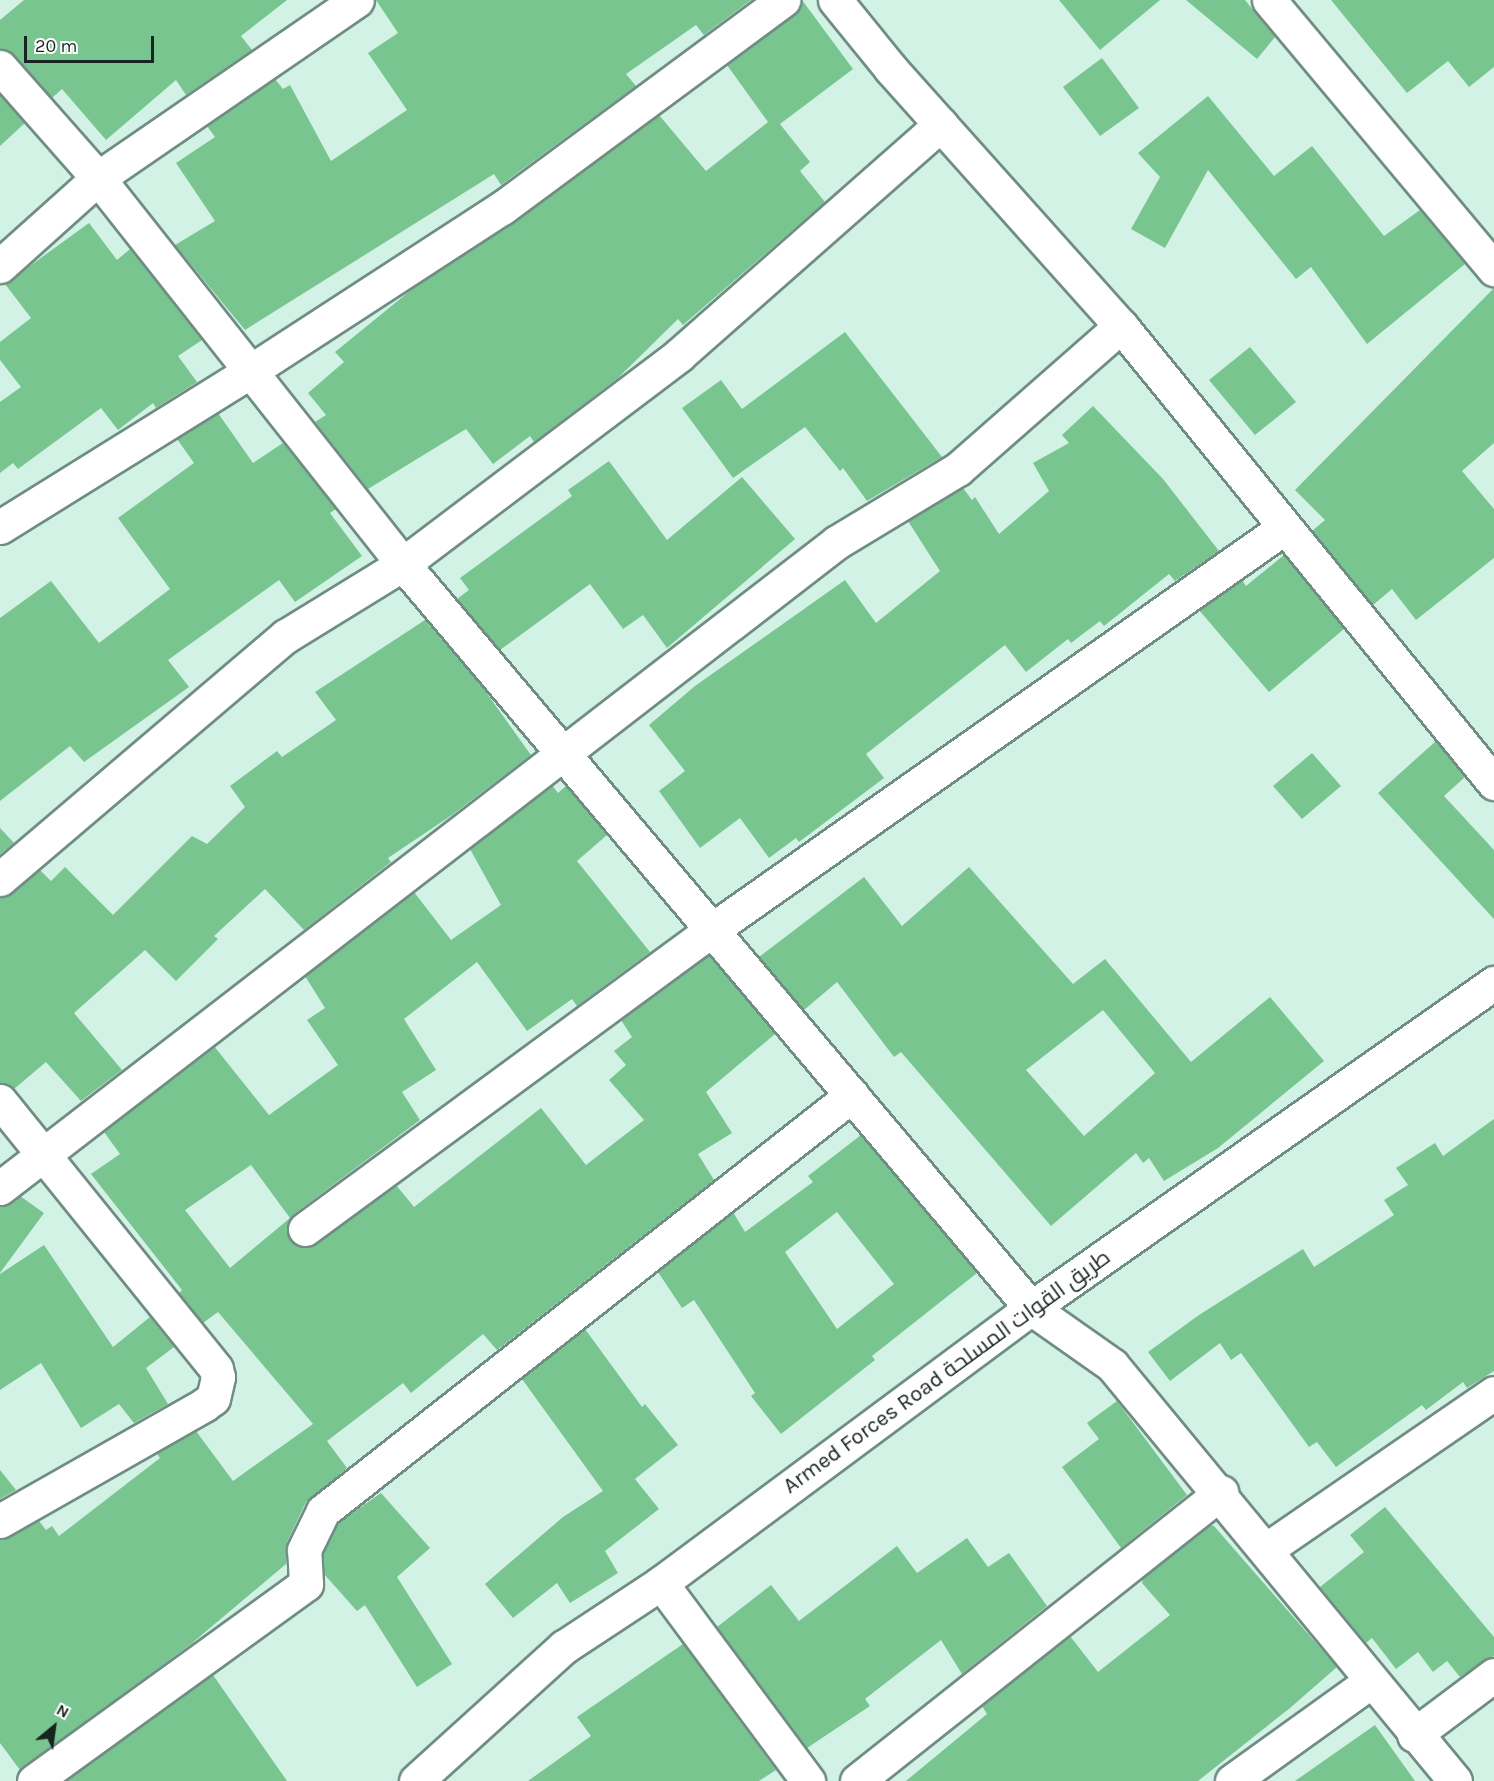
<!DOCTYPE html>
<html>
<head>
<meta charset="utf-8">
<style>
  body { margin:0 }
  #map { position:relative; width:1494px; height:1781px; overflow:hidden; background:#d2f2e6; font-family:Karla,Cairo,sans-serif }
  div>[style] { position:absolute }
  .building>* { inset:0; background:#79c590 }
  .roads { filter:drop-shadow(2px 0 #708d83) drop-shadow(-2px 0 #708d83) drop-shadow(0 2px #708d83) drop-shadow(0 -2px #708d83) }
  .street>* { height:33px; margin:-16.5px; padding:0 16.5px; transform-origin:16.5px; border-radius:16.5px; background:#fff }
  .secondary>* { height:33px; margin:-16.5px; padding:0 16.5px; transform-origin:16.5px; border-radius:16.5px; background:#fff }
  span { translate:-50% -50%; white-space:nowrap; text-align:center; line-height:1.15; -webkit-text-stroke:6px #fff; paint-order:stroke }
  .street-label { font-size:22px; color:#182420 }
  .north { position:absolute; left:24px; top:1697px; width:60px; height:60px; -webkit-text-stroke:4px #fff; paint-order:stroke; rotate:29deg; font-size:16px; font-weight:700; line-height:24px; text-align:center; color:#182420 }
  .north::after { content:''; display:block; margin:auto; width:21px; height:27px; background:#182420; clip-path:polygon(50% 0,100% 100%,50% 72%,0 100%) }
  .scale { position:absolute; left:24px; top:36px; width:130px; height:27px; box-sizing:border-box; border:3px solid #182420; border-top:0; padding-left:8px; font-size:18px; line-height:21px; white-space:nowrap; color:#182420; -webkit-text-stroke:4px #fff; paint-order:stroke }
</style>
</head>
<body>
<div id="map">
  <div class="building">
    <div style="clip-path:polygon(24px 0,287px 0,241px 36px,252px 50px,186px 95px,176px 80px,106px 140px,62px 89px,52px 98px,14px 55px,0 49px,0 20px)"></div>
    <div style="clip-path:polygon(376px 0,751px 0,704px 35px,696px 25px,626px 74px,636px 86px,501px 185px,494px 174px,245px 330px,175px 245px,215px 221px,176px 163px,215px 137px,207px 126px,275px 79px,283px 89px,290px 85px,331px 161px,407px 110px,368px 53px,398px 33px)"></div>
    <div style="clip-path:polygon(802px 0,853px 69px,780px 124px,810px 162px,800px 171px,825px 202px,683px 325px,678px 319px,618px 378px,534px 442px,530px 436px,493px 464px,466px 429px,368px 489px,315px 422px,326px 415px,308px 393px,344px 362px,335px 352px,416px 286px,513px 223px,659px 115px,706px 171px,768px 122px,727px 65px,794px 15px)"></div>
    <div style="clip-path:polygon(1059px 0,1160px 0,1100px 50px)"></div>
    <div style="clip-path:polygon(1186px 0,1245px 0,1275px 37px,1257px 59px)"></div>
    <div style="clip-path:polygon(1331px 0,1494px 0,1494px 67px,1469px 87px,1448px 61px,1407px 93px)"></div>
    <div style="clip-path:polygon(1102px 58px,1139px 108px,1100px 136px,1063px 87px)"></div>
    <div style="clip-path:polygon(0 95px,25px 123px,0 146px)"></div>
    <div style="clip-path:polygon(1208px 96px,1274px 176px,1312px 146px,1384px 236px,1420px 210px,1465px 264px,1367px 344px,1311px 267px,1296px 279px,1208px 170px,1165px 248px,1131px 229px,1160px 177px,1138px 153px)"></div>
    <div style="clip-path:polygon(89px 223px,117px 260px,130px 249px,202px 340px,178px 356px,197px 382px,156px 408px,153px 403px,118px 430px,101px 408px,18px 469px,13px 463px,0 473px,0 402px,21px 387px,0 360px,0 342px,31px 318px,5px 284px)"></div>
    <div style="clip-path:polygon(1494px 288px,1494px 443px,1462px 471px,1494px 509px,1494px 558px,1416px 620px,1392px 589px,1373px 605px,1312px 531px,1325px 520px,1295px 490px)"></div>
    <div style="clip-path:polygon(845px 332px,942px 457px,867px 501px,843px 468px,840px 471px,805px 427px,733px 478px,682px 408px,721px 380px,742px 409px)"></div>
    <div style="clip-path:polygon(1250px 347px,1296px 402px,1255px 435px,1209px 380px)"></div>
    <div style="clip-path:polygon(1093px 406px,1163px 479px,1219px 551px,1175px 581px,1169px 574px,1104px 626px,1100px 621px,1071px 643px,1068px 639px,1026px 672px,1005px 645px,866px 754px,884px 778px,799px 842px,796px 838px,769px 858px,740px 818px,700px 848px,659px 791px,685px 771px,649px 725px,695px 686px,845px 580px,876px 623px,940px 571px,908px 521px,963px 488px,972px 500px,975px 497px,999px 534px,1049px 491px,1033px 463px,1069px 443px,1062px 435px)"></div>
    <div style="clip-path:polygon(218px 413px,253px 463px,283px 443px,336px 509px,330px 513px,362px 556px,295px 602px,279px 580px,168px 660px,189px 687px,84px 762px,70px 746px,0 801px,0 618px,51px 581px,99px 643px,170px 589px,118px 518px,194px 463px,177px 439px)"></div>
    <div style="clip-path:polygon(609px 461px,667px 540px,742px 477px,795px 539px,667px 648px,643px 615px,623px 629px,590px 584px,500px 650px,457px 599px,469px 590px,460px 578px,572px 496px,568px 490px)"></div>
    <div style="clip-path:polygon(1284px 555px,1344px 629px,1269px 692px,1199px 610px,1242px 580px,1246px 586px)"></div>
    <div style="clip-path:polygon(425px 620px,483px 688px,531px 755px,452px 815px,388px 858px,391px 862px,304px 930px,265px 889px,214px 936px,218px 939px,176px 981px,145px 950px,74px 1013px,122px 1070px,81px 1101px,46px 1062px,14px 1089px,0 1083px,0 897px,12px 893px,40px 870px,51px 881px,65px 867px,113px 915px,192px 836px,207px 844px,245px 807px,230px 786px,277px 751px,282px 757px,336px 720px,315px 692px)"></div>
    <div style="clip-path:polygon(1436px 741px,1465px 777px,1444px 796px,1494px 850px,1494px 919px,1378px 793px)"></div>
    <div style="clip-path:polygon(1312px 753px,1341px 786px,1302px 819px,1273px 786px)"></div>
    <div style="clip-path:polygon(evenodd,552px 785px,558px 793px,566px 786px,607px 835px,577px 861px,650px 952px,577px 1006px,572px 999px,527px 1031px,477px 962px,404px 1019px,436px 1070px,402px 1092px,420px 1120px,294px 1214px,288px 1222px,290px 1240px,298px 1246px,316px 1244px,396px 1185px,414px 1207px,541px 1108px,586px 1165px,644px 1120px,609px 1080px,626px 1065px,614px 1051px,632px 1037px,621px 1020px,709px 955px,775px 1034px,706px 1092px,732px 1133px,698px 1154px,714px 1180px,497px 1350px,483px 1334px,411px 1393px,403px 1383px,327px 1441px,321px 1433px,347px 1468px,306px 1502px,287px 1542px,286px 1564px,191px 1644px,20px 1770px,0 1743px,0 1540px,39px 1521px,46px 1530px,52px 1526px,59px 1536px,160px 1458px,157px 1454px,196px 1431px,233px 1481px,313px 1424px,218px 1312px,203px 1323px,179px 1293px,182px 1290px,91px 1174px,120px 1154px,104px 1132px,214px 1046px,269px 1115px,338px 1065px,307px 1020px,325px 1008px,305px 976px,414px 892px,451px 940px,501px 905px,470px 849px,552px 785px,251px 1165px,290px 1218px,230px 1268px,185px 1210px,251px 1165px)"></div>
    <div style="clip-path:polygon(0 828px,14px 843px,0 854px)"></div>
    <div style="clip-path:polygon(evenodd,969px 867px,1073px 984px,1105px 959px,1191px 1062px,1270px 997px,1324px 1061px,1218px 1148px,1164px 1181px,1149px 1158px,1143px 1163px,1136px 1153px,1051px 1226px,901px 1052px,894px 1057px,837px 982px,804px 1010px,759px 957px,864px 877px,902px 926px,969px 867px,1103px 1010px,1155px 1073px,1084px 1136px,1026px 1070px,1103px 1010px)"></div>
    <div style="clip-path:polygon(1494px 1119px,1494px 1371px,1467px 1388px,1463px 1382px,1426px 1410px,1422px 1405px,1336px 1467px,1317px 1442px,1309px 1447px,1241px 1353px,1231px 1360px,1220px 1343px,1170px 1381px,1148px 1352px,1199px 1315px,1303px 1249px,1314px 1267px,1394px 1215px,1384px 1200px,1408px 1185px,1396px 1168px,1435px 1143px,1443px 1156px)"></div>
    <div style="clip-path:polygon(evenodd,861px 1135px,977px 1273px,872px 1356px,875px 1360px,781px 1434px,751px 1396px,755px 1393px,694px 1300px,682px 1308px,658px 1272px,733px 1212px,745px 1232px,813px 1182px,808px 1176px,861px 1135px,837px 1212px,894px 1284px,837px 1329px,785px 1252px,837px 1212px)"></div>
    <div style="clip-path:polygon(20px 1196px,44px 1213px,0 1273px,0 1206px)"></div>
    <div style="clip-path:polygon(44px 1245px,113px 1347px,150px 1317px,174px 1347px,146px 1368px,168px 1404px,134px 1423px,119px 1404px,81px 1428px,41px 1363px,0 1390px,0 1274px)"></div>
    <div style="clip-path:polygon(585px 1329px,642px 1407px,645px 1404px,678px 1445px,635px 1479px,659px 1509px,605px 1551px,618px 1573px,570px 1603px,557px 1583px,513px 1618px,485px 1584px,563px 1517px,603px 1491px,522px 1379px)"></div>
    <div style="clip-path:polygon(1117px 1401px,1187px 1495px,1121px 1548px,1062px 1467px,1099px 1439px,1087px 1423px)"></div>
    <div style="clip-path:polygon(0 1470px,16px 1490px,0 1499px)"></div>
    <div style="clip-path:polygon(381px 1493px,430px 1548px,397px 1577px,452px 1664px,417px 1687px,365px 1605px,357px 1611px,324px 1574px,323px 1554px,338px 1523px)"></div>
    <div style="clip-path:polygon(1385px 1507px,1494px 1637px,1494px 1656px,1460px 1677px,1447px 1661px,1433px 1672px,1418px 1652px,1396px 1669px,1372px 1638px,1366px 1643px,1320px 1587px,1364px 1552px,1350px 1535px)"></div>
    <div style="clip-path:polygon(1209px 1525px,1214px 1526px,1337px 1667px,1290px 1708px,1198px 1781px,906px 1781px,987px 1714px,982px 1706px,1070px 1636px,1098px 1672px,1170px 1615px,1142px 1583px,1143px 1578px)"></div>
    <div style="clip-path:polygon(967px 1538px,988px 1567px,1009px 1553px,1047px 1606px,962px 1674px,941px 1640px,865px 1699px,870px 1706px,807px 1748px,717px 1627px,771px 1585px,799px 1621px,897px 1546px,917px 1573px)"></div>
    <div style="clip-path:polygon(683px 1644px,776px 1770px,759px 1781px,528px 1781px,591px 1736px,577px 1717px)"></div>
    <div style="clip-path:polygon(213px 1675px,287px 1781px,66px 1781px)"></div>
    <div style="clip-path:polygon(1375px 1725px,1415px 1781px,1295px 1781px)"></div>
  </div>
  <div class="roads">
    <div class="street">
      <div style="left:835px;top:0;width:89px;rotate:50.9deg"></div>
      <div style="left:891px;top:69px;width:345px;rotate:48.2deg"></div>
      <div style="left:1121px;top:326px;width:590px;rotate:50.78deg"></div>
      <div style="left:1269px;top:0;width:351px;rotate:50.1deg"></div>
      <div style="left:0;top:67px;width:148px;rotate:48.6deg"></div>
      <div style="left:98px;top:178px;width:492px;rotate:51.7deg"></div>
      <div style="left:403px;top:564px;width:974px;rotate:49.83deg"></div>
      <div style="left:1031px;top:1308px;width:99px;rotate:35.1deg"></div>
      <div style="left:1112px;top:1365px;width:539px;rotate:50.49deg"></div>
      <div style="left:0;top:266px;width:132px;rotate:-41.9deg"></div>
      <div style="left:98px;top:178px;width:314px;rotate:-34.5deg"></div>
      <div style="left:0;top:527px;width:293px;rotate:-31.9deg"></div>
      <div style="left:249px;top:372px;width:302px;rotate:-33deg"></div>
      <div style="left:502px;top:208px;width:350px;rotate:-36.5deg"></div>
      <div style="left:0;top:879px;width:375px;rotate:-40.4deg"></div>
      <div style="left:286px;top:636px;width:137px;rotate:-31.6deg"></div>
      <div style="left:403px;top:564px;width:346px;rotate:-37.1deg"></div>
      <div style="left:679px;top:355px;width:349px;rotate:-41.4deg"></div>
      <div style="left:0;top:1101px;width:344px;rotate:51.1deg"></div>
      <div style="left:216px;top:1369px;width:8px;rotate:76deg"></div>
      <div style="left:218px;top:1377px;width:22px;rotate:103deg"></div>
      <div style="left:213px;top:1398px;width:11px;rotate:142deg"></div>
      <div style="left:204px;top:1405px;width:235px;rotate:150.4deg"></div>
      <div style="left:0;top:1188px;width:1057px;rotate:-37.66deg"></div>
      <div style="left:837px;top:542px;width:141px;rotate:-31.1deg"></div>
      <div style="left:958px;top:469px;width:217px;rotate:-41.3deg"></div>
      <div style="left:305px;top:1229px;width:506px;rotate:-36.33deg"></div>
      <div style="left:713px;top:929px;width:699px;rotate:-35.1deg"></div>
      <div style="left:1267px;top:1549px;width:275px;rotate:-34.5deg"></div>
      <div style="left:661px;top:1583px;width:247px;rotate:53.4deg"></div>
      <div style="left:1414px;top:1735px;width:100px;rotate:-36.9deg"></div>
      <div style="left:34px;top:1781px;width:336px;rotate:-35.9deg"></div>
      <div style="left:306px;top:1584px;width:34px;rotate:-93deg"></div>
      <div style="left:304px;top:1550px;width:43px;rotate:-64deg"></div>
      <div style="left:323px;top:1511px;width:673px;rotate:-38.18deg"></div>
      <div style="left:857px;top:1781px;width:465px;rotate:-38.4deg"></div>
      <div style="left:1232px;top:1781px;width:171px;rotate:-35.7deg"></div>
    </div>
    <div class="secondary">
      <div style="left:416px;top:1781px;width:200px;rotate:-42.2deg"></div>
      <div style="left:564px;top:1647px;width:116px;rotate:-33.4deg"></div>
      <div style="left:661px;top:1583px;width:461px;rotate:-36.6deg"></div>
      <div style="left:1031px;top:1308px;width:566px;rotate:-35.07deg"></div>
    </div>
  </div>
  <div class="street-label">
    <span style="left:947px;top:1372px;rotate:-36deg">Armed Forces Road طريق القوات المسلحة</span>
  </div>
  <div class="north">N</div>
  <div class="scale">20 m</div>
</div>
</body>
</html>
